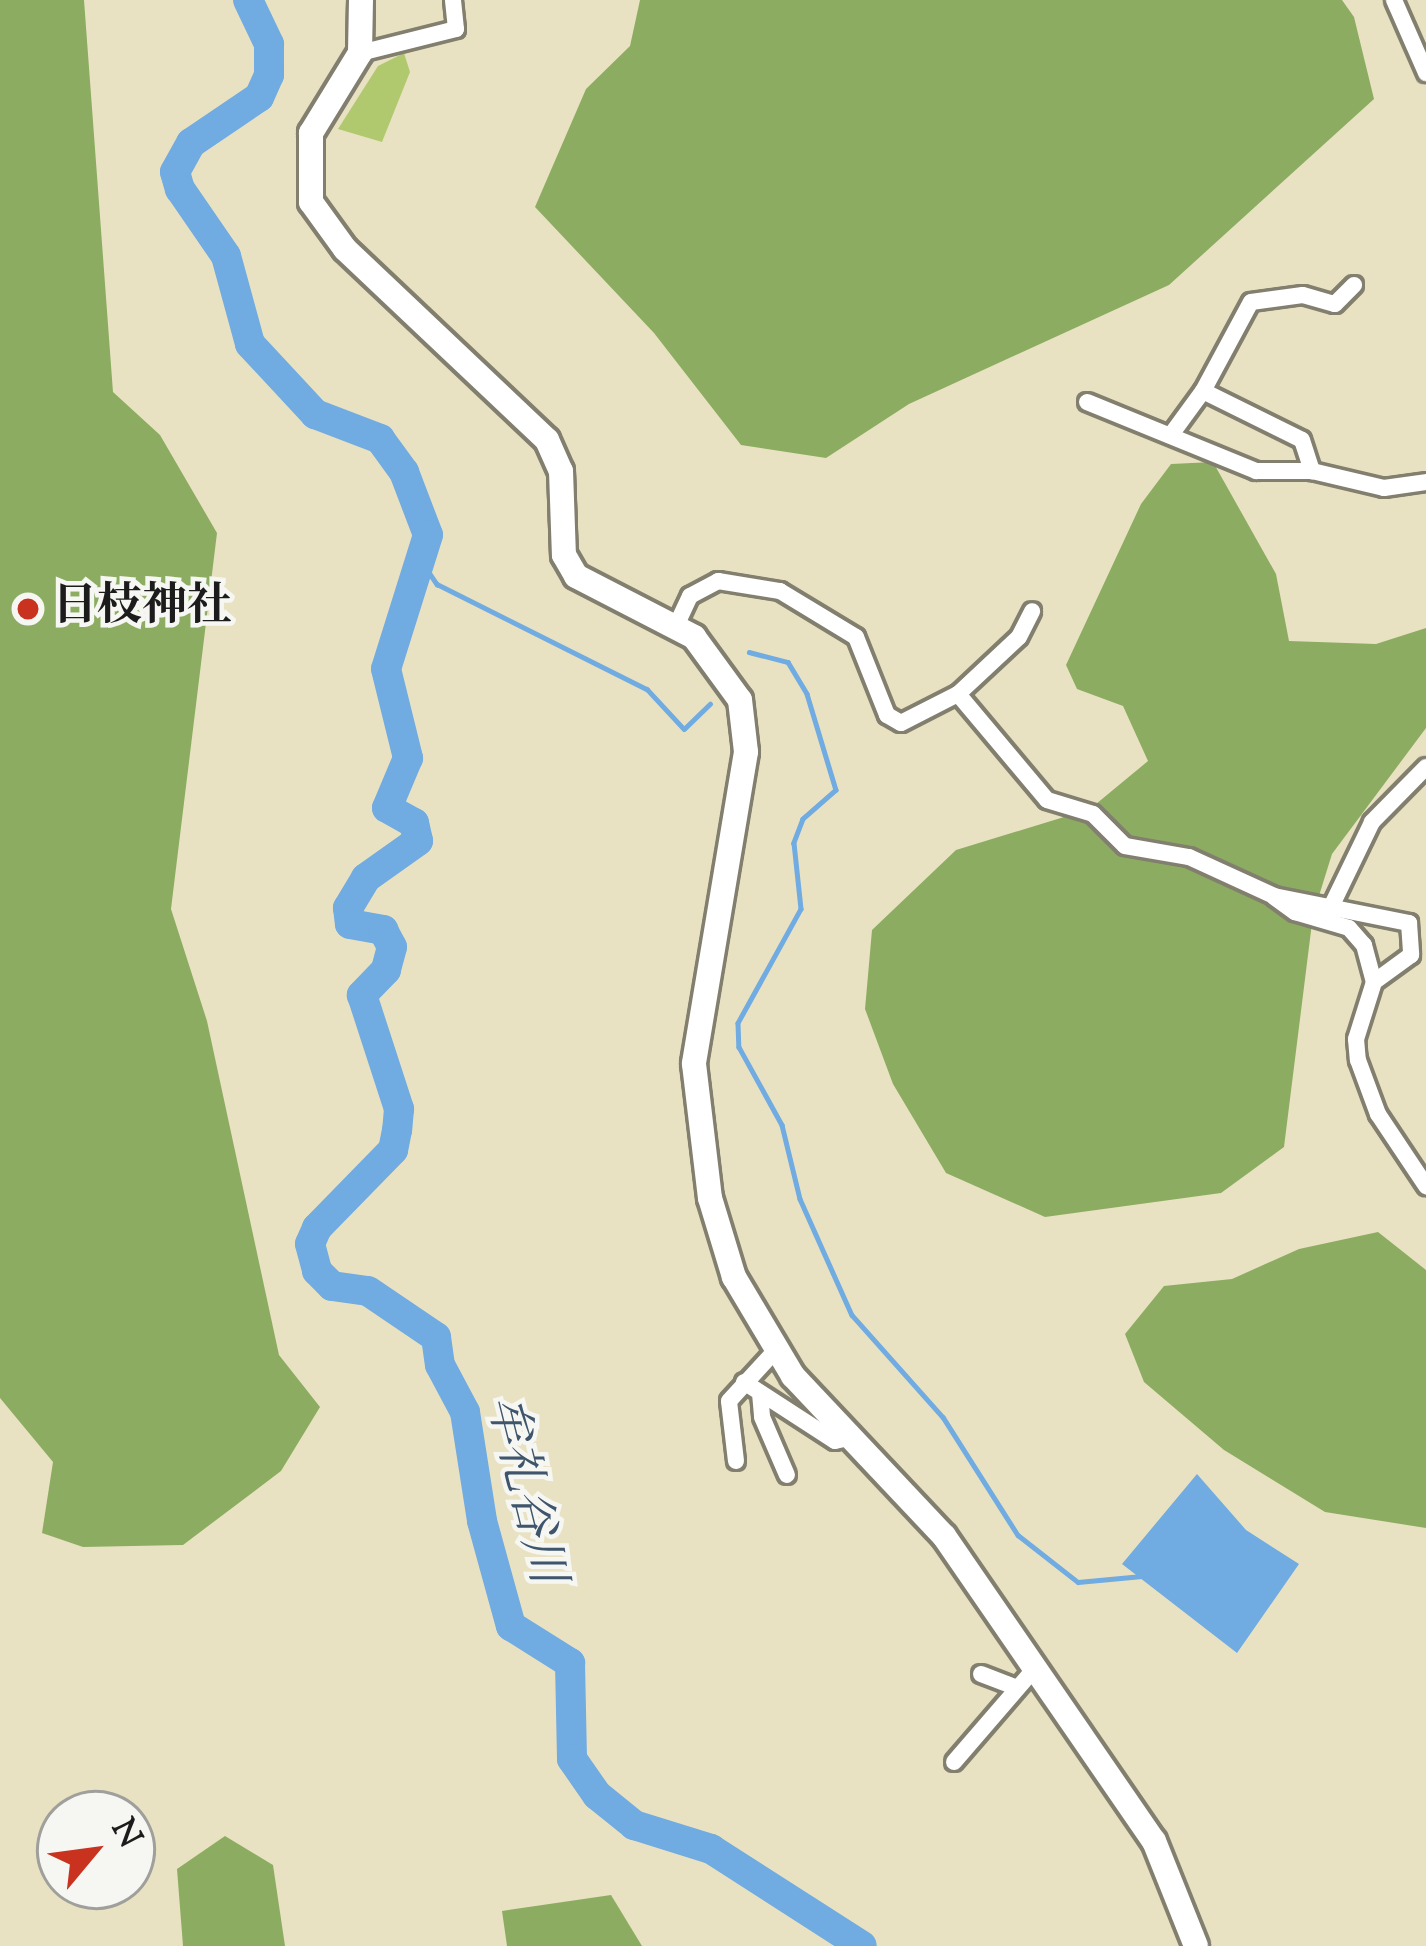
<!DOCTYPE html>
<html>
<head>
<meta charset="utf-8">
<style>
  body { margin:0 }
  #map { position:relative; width:1426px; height:1946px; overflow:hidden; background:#e9e2c2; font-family:"Sorts Mill Goudy","Noto Serif JP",serif }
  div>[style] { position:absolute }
  .green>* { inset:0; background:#b0c96e }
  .forest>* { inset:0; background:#8cad61 }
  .water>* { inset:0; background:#70abe1 }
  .stream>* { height:4.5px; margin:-2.25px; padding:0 2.25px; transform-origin:2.25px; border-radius:2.25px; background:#70abe1 }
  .river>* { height:30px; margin:-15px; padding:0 15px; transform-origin:15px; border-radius:15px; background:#70abe1 }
  .roads { filter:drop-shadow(3px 0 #827f6f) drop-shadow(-3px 0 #827f6f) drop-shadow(0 3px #827f6f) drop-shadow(0 -3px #827f6f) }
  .street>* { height:16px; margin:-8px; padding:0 8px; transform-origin:8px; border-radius:8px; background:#fff }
  .secondary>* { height:24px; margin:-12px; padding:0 12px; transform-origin:12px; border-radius:12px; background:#fff }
  .dots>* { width:33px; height:33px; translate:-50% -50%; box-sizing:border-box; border:6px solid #f6f6f2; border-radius:50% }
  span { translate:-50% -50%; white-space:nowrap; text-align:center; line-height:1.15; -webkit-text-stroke:9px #f6f6f2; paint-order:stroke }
  .poi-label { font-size:45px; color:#1c1c1c; font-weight:700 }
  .left { translate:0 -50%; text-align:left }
  .water-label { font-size:48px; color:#3e556b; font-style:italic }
  .north { position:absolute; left:36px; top:1790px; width:120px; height:120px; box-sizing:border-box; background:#f6f6f2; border:3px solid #9f9f9c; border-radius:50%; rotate:61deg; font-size:33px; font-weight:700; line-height:48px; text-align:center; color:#1c1c1c }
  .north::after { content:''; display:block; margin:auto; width:42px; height:54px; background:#c8321e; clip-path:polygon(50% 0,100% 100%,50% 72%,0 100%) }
</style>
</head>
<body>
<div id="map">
  <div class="green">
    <div style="clip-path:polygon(404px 53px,410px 72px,382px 142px,338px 129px,378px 66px)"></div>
  </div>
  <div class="forest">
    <div style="clip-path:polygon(0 0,84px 0,113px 392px,160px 435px,217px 533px,171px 909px,207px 1021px,279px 1355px,320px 1407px,281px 1471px,183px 1545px,83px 1547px,42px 1533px,53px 1462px,0 1398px)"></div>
    <div style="clip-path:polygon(640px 0,1342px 0,1354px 17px,1374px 99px,1169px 285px,909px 404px,826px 458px,741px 445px,654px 333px,535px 207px,586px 89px,630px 46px)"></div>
    <div style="clip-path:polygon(1213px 462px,1276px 574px,1289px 641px,1376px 644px,1426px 628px,1426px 728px,1332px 854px,1313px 915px,1284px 1147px,1221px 1193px,1045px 1217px,946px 1173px,893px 1084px,865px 1009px,872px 930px,956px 850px,1090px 809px,1148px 761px,1123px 706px,1077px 689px,1066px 665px,1141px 504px,1171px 464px)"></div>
    <div style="clip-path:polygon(1378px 1232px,1426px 1270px,1426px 1528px,1325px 1512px,1224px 1450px,1144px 1382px,1125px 1334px,1164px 1286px,1232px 1279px,1299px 1249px)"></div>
    <div style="clip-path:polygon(225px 1836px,273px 1865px,285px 1946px,183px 1946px,177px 1869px)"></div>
    <div style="clip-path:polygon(611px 1895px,642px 1946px,507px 1946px,502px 1911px)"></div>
  </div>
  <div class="water">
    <div style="clip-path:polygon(1197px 1474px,1246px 1530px,1299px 1564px,1237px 1653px,1122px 1564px)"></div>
  </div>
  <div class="stream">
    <div style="left:422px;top:562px;width:27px;rotate:56deg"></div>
    <div style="left:437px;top:584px;width:235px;rotate:26.6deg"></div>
    <div style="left:647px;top:689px;width:54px;rotate:47.2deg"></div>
    <div style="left:684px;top:729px;width:36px;rotate:-44deg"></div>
    <div style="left:749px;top:652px;width:40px;rotate:14.4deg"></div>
    <div style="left:788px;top:662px;width:37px;rotate:59deg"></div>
    <div style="left:807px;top:694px;width:100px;rotate:73.2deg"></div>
    <div style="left:836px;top:790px;width:44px;rotate:138.7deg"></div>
    <div style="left:803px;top:819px;width:26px;rotate:111deg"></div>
    <div style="left:794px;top:843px;width:66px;rotate:83.9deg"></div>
    <div style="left:801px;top:909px;width:130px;rotate:118.9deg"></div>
    <div style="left:738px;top:1023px;width:24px;rotate:88deg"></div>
    <div style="left:739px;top:1047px;width:89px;rotate:61.1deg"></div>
    <div style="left:782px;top:1125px;width:76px;rotate:76.3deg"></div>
    <div style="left:800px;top:1199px;width:127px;rotate:65.9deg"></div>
    <div style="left:852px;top:1315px;width:137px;rotate:48.3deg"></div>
    <div style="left:943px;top:1417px;width:140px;rotate:57.6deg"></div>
    <div style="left:1018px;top:1535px;width:76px;rotate:38.1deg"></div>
    <div style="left:1078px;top:1582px;width:64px;rotate:-5.4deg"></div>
  </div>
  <div class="river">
    <div style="left:248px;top:0;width:49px;rotate:64.5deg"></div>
    <div style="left:269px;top:44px;width:31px;rotate:90deg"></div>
    <div style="left:269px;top:75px;width:24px;rotate:114deg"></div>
    <div style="left:259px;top:97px;width:82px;rotate:145.9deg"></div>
    <div style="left:191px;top:143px;width:33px;rotate:119deg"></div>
    <div style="left:175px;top:172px;width:18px;rotate:74deg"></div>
    <div style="left:180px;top:189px;width:81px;rotate:55.5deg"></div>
    <div style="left:226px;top:256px;width:91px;rotate:74.7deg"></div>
    <div style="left:250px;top:344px;width:96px;rotate:47.1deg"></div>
    <div style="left:315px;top:414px;width:70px;rotate:21deg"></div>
    <div style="left:380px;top:439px;width:41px;rotate:54deg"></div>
    <div style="left:404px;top:472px;width:67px;rotate:69.1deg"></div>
    <div style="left:428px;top:535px;width:140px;rotate:107.4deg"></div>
    <div style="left:386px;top:669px;width:92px;rotate:76.1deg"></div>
    <div style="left:408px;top:758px;width:54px;rotate:112.8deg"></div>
    <div style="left:387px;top:808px;width:31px;rotate:29deg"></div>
    <div style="left:414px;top:823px;width:18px;rotate:77deg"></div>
    <div style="left:418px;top:841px;width:64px;rotate:144.6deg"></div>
    <div style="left:366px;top:878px;width:35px;rotate:121deg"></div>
    <div style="left:348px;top:908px;width:16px;rotate:83deg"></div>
    <div style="left:350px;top:924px;width:34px;rotate:10deg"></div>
    <div style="left:383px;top:930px;width:19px;rotate:62deg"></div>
    <div style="left:392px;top:947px;width:24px;rotate:105deg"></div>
    <div style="left:386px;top:970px;width:35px;rotate:134deg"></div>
    <div style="left:362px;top:995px;width:120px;rotate:72deg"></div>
    <div style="left:399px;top:1109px;width:21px;rotate:95deg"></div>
    <div style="left:397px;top:1130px;width:20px;rotate:101deg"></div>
    <div style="left:393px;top:1150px;width:109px;rotate:134.3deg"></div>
    <div style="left:317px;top:1228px;width:17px;rotate:114deg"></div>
    <div style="left:310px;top:1244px;width:28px;rotate:75deg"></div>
    <div style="left:317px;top:1271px;width:21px;rotate:45deg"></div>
    <div style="left:332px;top:1286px;width:36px;rotate:8deg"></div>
    <div style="left:368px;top:1291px;width:82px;rotate:34.1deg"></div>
    <div style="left:436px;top:1337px;width:28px;rotate:82deg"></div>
    <div style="left:440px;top:1365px;width:53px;rotate:62deg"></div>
    <div style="left:465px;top:1412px;width:110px;rotate:81.1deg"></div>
    <div style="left:482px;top:1521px;width:109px;rotate:74.6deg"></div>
    <div style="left:511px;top:1626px;width:70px;rotate:32.1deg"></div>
    <div style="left:570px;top:1663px;width:96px;rotate:88.8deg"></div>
    <div style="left:572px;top:1759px;width:44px;rotate:55.2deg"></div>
    <div style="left:597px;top:1795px;width:48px;rotate:39deg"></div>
    <div style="left:634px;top:1825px;width:81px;rotate:17.3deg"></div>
    <div style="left:711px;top:1849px;width:179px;rotate:32.7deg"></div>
  </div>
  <div class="roads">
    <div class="street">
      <div style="left:1394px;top:0;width:80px;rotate:66.3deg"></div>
      <div style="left:360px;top:53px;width:99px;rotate:-14deg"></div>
      <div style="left:456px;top:29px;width:29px;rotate:-96deg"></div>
      <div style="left:1203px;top:391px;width:101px;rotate:-61.7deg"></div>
      <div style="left:1251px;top:302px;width:52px;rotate:-7.7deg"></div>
      <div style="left:1303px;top:295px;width:33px;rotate:16deg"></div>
      <div style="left:1335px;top:304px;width:27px;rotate:-45deg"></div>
      <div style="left:1087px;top:402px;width:183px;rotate:22.2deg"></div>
      <div style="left:1256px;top:471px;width:56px"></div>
      <div style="left:1312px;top:471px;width:74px;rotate:13.3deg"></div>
      <div style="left:1384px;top:488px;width:42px;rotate:-8.1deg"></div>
      <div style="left:1173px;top:432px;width:51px;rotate:-53.8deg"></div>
      <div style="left:1203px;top:391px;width:110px;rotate:26.3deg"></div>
      <div style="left:1302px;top:440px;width:33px;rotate:72deg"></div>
      <div style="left:676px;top:626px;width:33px;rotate:-65deg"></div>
      <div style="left:690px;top:596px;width:32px;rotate:-28deg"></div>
      <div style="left:718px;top:581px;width:63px;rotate:9.2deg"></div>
      <div style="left:780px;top:591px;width:89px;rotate:31.2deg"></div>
      <div style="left:856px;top:637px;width:84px;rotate:68.3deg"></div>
      <div style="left:887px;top:715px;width:16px;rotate:30deg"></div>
      <div style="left:901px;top:723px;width:64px;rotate:-27deg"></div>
      <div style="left:958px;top:694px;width:83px;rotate:-43.1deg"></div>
      <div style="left:1019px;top:637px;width:29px;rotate:-63deg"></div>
      <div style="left:958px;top:694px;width:138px;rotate:50deg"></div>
      <div style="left:1047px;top:800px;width:48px;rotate:16.9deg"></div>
      <div style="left:1093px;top:814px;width:45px;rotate:45deg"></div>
      <div style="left:1125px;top:846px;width:65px;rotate:9.8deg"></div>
      <div style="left:1189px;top:857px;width:94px;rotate:24.6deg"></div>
      <div style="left:1274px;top:896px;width:138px;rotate:11.3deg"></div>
      <div style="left:1409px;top:923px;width:32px;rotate:86deg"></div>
      <div style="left:1411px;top:955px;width:46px;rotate:143.9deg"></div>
      <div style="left:1274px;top:897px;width:26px;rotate:36deg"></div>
      <div style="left:1295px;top:912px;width:56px;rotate:16.5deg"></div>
      <div style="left:1349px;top:928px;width:23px;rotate:49deg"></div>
      <div style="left:1364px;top:945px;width:38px;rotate:75deg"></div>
      <div style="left:1374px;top:982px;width:60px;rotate:107.5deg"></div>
      <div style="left:1356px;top:1039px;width:21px;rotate:85deg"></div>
      <div style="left:1358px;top:1060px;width:58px;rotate:69.7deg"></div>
      <div style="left:1378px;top:1114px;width:87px;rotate:56.3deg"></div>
      <div style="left:1331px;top:907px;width:94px;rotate:-64.2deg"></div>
      <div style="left:1372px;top:822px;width:77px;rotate:-45.5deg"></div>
      <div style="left:744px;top:1382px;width:108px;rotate:33deg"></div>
      <div style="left:835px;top:1441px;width:18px;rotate:-13deg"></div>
      <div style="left:760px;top:1393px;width:24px;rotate:85deg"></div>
      <div style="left:762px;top:1417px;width:63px;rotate:66.7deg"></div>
      <div style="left:736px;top:1461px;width:60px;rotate:-96.7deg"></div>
      <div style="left:729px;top:1401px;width:68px;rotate:-47.4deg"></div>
      <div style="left:981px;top:1674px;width:36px;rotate:21deg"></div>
      <div style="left:954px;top:1762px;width:124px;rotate:-49.2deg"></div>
    </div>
    <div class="secondary">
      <div style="left:361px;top:0;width:53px;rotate:91.1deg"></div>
      <div style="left:360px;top:53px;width:94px;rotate:121.5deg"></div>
      <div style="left:311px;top:133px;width:69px;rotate:90deg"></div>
      <div style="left:311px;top:202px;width:58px;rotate:54.1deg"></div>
      <div style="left:345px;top:249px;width:278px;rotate:43.4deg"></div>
      <div style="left:547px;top:440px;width:34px;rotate:66deg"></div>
      <div style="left:561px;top:471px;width:84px;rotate:88deg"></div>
      <div style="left:564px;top:555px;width:24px;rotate:60deg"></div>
      <div style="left:576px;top:576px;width:133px;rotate:27.3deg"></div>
      <div style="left:694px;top:637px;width:78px;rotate:53.9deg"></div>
      <div style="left:740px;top:700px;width:52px;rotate:83.4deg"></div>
      <div style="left:746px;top:752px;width:316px;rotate:99.5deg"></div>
      <div style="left:694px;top:1064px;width:135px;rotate:83.2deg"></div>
      <div style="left:710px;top:1198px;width:83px;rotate:73.1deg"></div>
      <div style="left:734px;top:1277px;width:115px;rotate:59.2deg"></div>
      <div style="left:793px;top:1376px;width:220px;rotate:46.7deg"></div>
      <div style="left:944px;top:1536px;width:370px;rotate:55.5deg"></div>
      <div style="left:1154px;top:1841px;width:113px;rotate:68.2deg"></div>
    </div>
  </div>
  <div class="dots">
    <div style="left:28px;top:609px;background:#c8321e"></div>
  </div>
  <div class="poi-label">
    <span class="left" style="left:52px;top:609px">日枝神社</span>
  </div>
  <div class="water-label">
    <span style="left:523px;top:1490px;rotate:76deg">牟礼谷川</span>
  </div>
  <div class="north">N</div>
</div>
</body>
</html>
